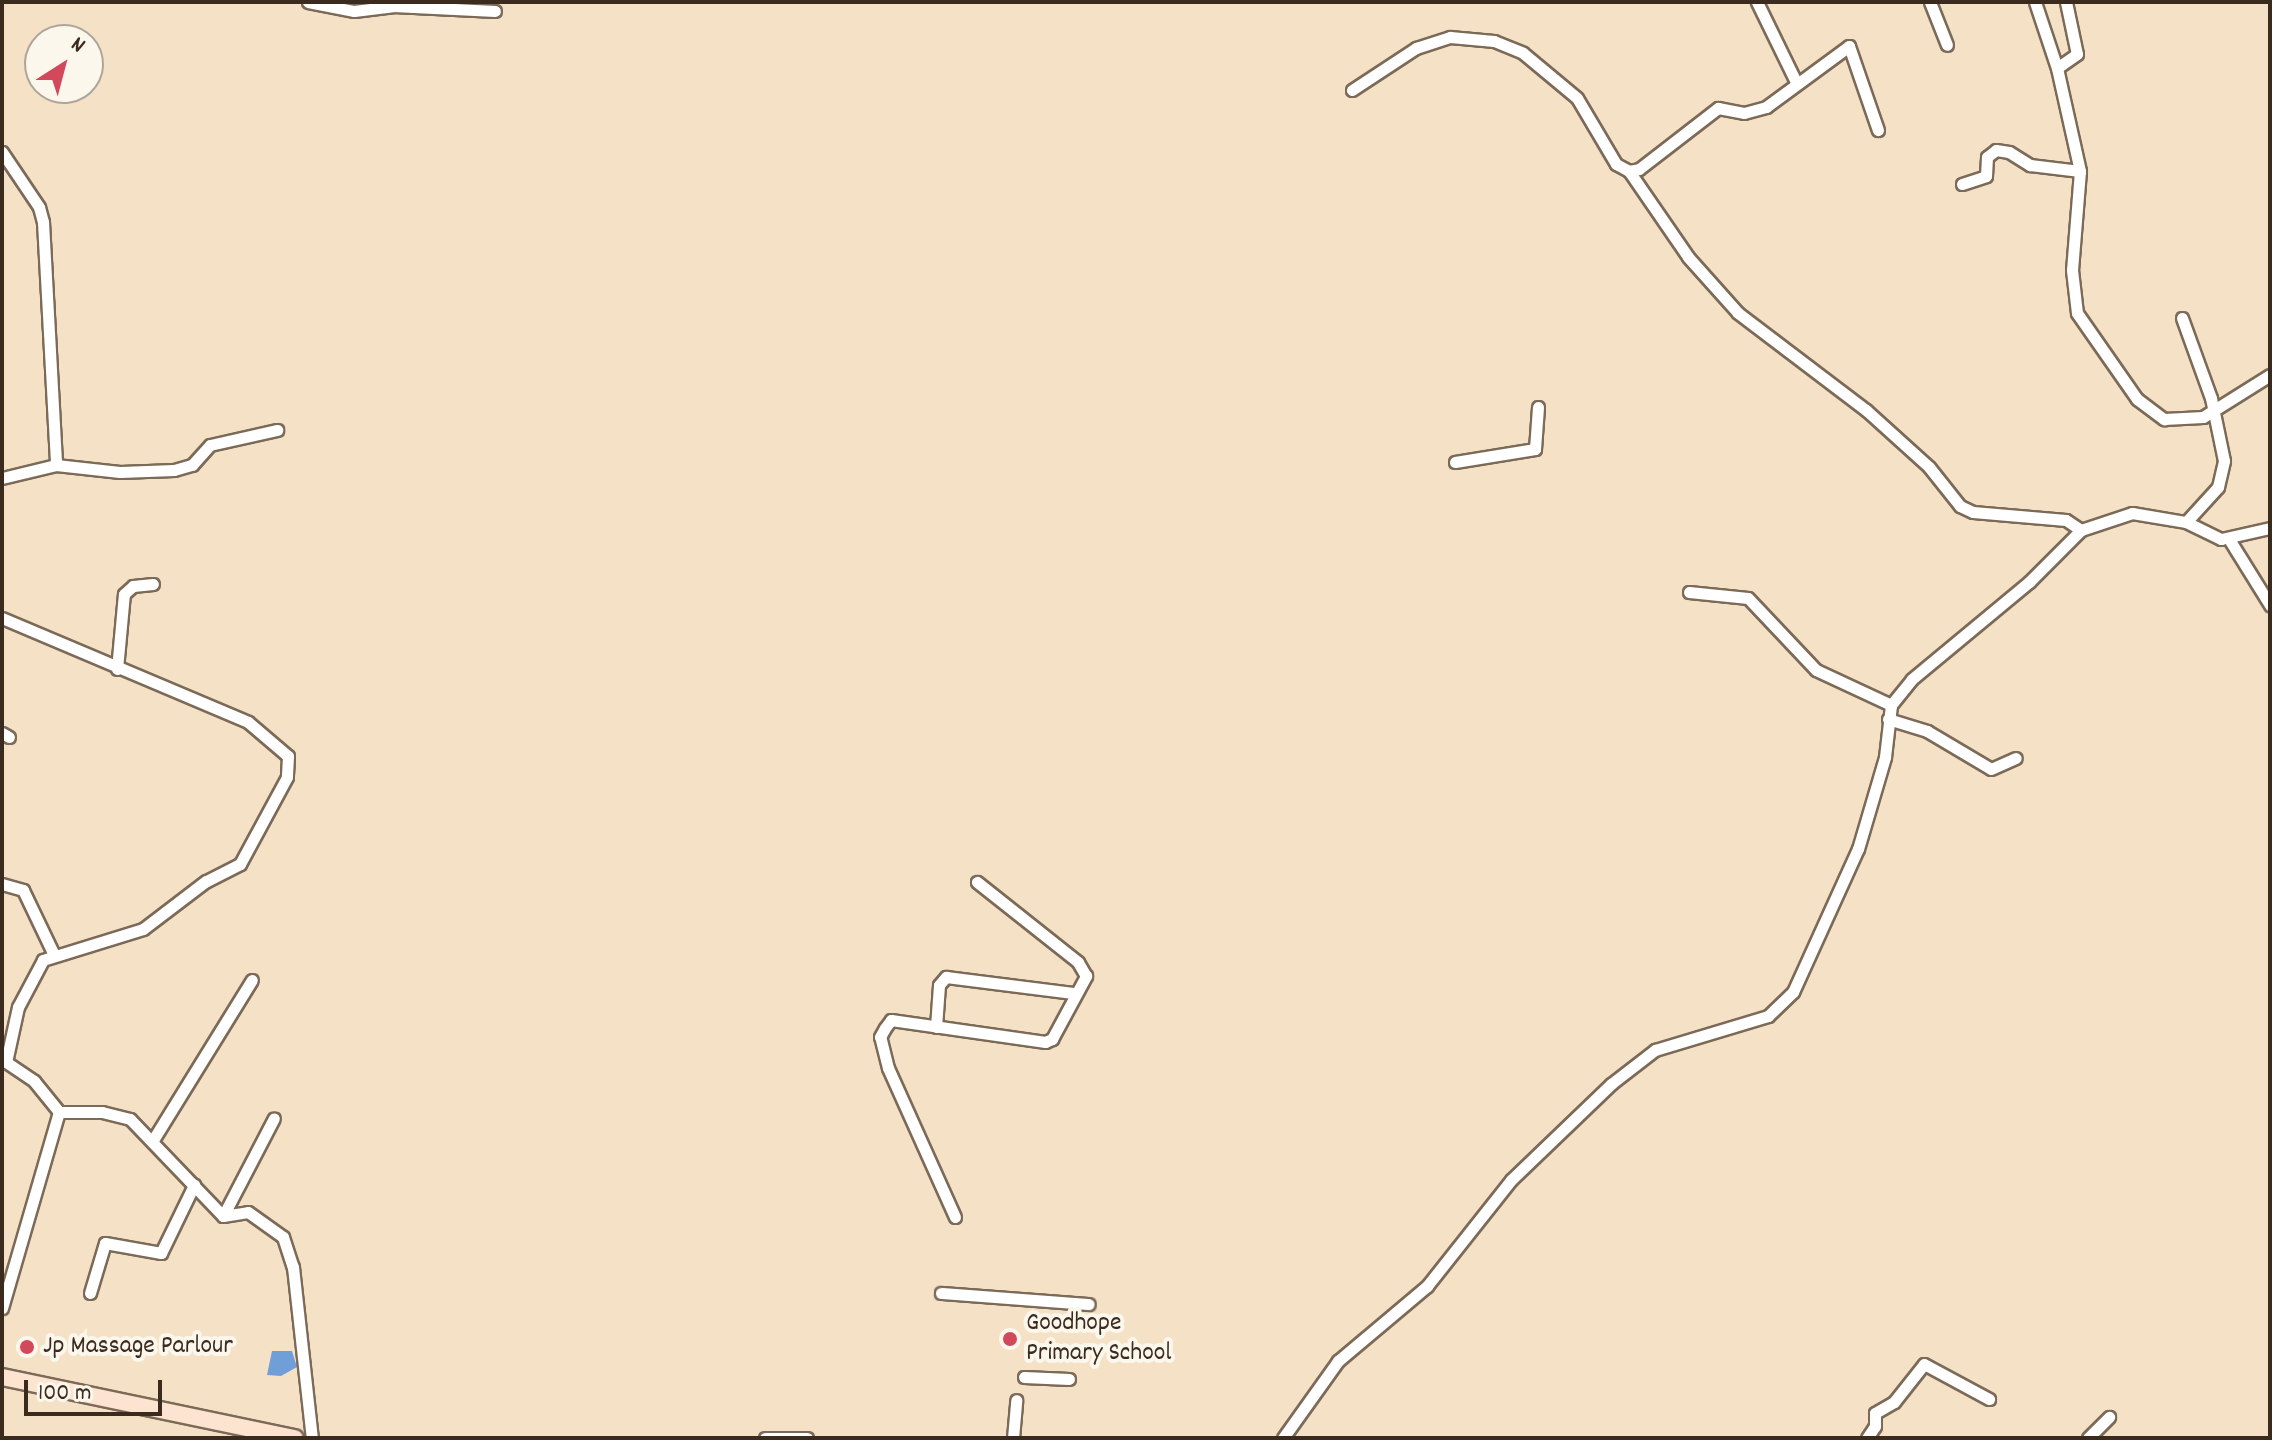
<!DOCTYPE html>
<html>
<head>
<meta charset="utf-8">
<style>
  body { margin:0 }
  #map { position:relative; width:2272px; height:1440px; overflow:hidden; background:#f5e1c5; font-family:Dekko,sans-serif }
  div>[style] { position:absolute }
  .water>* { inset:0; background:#709ed9 }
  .roads { filter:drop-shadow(2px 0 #7c6a58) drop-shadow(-2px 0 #7c6a58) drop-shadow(0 2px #7c6a58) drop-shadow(0 -2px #7c6a58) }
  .minor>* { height:11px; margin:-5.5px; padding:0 5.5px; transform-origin:5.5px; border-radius:5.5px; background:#fff }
  .secondary>* { height:16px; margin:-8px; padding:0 8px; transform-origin:8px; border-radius:8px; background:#fde4d1 }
  .dots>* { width:22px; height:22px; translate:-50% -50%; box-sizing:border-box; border:4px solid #fbf7ec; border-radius:50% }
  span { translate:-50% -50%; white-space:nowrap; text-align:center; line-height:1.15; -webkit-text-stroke:8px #fbf7ec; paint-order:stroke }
  .poi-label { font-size:26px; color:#3b2a1e }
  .left { translate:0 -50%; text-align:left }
  .frame { position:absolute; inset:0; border:4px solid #3b2a1e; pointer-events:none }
  .north { position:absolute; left:24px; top:24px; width:80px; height:80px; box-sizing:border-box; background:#fbf7ec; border:2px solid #aea59a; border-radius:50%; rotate:36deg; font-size:22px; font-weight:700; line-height:32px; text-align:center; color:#3b2a1e }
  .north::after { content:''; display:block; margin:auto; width:28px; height:36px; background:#d1495b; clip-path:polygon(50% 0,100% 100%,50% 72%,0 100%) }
  .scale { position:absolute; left:24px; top:1380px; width:138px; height:36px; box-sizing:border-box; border:4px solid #3b2a1e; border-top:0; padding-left:10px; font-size:24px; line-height:28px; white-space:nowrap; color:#3b2a1e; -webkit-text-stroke:6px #fbf7ec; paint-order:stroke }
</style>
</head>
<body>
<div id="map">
  <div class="water">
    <div style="clip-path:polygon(272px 1351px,292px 1351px,297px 1367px,281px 1376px,267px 1375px)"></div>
  </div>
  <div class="roads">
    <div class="minor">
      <div style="left:308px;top:2px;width:47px;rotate:11.1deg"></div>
      <div style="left:354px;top:11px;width:39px;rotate:-7deg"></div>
      <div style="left:393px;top:6px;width:102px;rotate:2.8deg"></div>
      <div style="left:1757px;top:2px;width:87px;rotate:64deg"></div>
      <div style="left:1930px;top:2px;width:46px;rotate:68.4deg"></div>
      <div style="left:2035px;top:2px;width:70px;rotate:71.6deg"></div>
      <div style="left:2066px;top:2px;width:53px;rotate:78.1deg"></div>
      <div style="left:2077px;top:54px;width:24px;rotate:145deg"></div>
      <div style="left:2057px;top:68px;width:106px;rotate:77.4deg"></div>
      <div style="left:2080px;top:171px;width:99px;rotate:94.6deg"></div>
      <div style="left:2072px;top:270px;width:43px;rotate:83.4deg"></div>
      <div style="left:2077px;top:313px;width:105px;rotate:55.1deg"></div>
      <div style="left:2137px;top:399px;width:34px;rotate:37deg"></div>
      <div style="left:2164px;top:419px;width:39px;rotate:-3deg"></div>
      <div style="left:2203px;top:417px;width:79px;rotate:-32.1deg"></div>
      <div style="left:1352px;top:90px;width:77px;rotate:-33.3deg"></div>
      <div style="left:1416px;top:48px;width:36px;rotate:-18deg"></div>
      <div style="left:1450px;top:37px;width:44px;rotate:5.2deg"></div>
      <div style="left:1494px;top:41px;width:31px;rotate:22deg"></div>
      <div style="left:1523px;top:53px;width:70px;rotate:39.8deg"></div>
      <div style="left:1577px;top:98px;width:77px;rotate:59.4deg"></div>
      <div style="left:1616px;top:164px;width:15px;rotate:28deg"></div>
      <div style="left:1629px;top:171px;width:104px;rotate:55.5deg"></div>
      <div style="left:1688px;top:257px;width:75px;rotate:48.2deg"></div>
      <div style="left:1738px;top:313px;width:161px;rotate:37.2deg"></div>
      <div style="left:1866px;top:410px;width:85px;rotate:42.1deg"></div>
      <div style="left:1929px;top:467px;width:50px;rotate:51.5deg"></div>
      <div style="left:1960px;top:506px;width:14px;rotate:25deg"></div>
      <div style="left:1973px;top:512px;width:93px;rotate:4.9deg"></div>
      <div style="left:2066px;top:520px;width:18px;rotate:34deg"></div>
      <div style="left:2px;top:152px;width:66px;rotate:56.1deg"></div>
      <div style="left:39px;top:207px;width:16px;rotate:75deg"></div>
      <div style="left:43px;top:222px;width:243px;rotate:86.9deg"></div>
      <div style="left:1629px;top:171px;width:10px;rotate:-11deg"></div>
      <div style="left:1639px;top:169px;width:100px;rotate:-37.7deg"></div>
      <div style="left:1718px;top:108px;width:26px;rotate:11deg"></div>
      <div style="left:1744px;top:113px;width:23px;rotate:-15deg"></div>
      <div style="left:1766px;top:107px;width:103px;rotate:-36.3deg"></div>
      <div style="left:1849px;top:46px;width:89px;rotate:71deg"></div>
      <div style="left:1962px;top:184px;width:25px;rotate:-18deg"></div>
      <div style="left:1986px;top:176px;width:19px;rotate:-87deg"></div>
      <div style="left:1987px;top:157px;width:11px;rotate:-38deg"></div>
      <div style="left:1996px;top:150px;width:13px;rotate:9deg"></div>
      <div style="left:2009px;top:152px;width:25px;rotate:32deg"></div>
      <div style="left:2030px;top:165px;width:50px;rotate:6.8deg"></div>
      <div style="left:2182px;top:318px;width:85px;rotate:70.1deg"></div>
      <div style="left:2211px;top:398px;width:64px;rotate:78.3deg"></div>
      <div style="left:2224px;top:461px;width:27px;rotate:103deg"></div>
      <div style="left:2218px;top:487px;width:47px;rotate:132.4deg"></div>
      <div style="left:1455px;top:462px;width:81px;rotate:-9.2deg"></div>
      <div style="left:1535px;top:449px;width:42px;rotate:-85.9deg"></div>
      <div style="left:2px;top:478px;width:56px;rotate:-13.5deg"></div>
      <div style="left:56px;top:465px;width:64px;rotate:6.2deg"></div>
      <div style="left:120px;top:472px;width:54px;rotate:-2.1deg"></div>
      <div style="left:174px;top:470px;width:19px;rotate:-16deg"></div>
      <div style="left:192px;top:465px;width:27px;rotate:-48deg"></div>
      <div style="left:210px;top:445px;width:69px;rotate:-12.6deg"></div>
      <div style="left:2229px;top:539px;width:78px;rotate:58.2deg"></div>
      <div style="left:1689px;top:592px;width:59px;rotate:5.8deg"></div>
      <div style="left:1748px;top:598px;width:99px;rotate:46.6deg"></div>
      <div style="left:1816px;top:670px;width:83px;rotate:25deg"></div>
      <div style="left:2px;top:618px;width:267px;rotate:22.9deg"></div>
      <div style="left:248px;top:722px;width:52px;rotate:40.4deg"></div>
      <div style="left:288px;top:756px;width:21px;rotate:93deg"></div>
      <div style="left:287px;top:777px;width:99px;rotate:118.4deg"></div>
      <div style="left:240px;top:864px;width:38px;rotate:153deg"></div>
      <div style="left:206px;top:881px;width:79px;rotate:142.7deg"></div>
      <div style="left:143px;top:929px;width:105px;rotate:162.8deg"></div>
      <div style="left:43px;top:960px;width:53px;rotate:118deg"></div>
      <div style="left:18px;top:1007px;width:56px;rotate:102.3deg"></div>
      <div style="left:6px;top:1062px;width:34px;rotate:34deg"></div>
      <div style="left:34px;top:1081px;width:40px;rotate:51deg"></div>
      <div style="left:59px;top:1112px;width:43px"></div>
      <div style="left:102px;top:1112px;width:29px;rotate:14deg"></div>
      <div style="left:130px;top:1119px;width:134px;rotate:46.2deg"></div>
      <div style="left:223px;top:1216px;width:25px;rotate:-9deg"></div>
      <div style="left:248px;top:1212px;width:43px;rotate:35.5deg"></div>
      <div style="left:283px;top:1237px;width:32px;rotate:72deg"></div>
      <div style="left:293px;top:1267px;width:172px;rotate:83.7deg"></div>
      <div style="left:117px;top:669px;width:75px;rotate:-84.7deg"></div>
      <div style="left:124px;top:594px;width:12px;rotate:-42deg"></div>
      <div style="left:133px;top:586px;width:20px;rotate:-6deg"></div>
      <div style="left:1888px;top:719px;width:41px;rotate:17.1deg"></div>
      <div style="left:1927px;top:731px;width:74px;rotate:30.7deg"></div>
      <div style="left:1991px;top:769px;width:27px;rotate:-24deg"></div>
      <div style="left:2px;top:733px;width:8px;rotate:30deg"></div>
      <div style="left:2px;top:884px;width:22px;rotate:16deg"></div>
      <div style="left:23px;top:890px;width:72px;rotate:64.5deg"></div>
      <div style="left:936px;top:1027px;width:42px;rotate:-85.9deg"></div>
      <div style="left:939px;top:985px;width:11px;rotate:-49deg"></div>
      <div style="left:946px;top:977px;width:128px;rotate:7.2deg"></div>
      <div style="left:153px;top:1140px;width:188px;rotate:-58.3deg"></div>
      <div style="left:223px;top:1216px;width:110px;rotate:-62.5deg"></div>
      <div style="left:955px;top:1217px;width:163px;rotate:-114.2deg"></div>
      <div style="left:888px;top:1068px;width:32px;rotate:-104deg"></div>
      <div style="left:880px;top:1037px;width:10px;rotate:-61deg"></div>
      <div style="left:885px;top:1028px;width:10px;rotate:-53deg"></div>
      <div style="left:891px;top:1020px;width:156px;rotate:8.1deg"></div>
      <div style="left:1045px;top:1042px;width:8px;rotate:-23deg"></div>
      <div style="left:1052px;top:1039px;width:72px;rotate:-61.6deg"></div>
      <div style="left:1086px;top:976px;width:16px;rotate:-120deg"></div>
      <div style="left:1078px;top:962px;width:129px;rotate:-141.6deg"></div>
      <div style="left:90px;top:1293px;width:52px;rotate:-73.3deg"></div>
      <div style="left:105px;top:1243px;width:57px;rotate:10.1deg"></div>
      <div style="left:161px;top:1253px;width:76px;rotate:-64.1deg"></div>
      <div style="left:941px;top:1293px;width:148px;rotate:4.3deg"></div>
      <div style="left:2px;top:1308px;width:204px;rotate:-73.8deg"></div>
      <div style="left:1024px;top:1377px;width:45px;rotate:2.5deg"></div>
      <div style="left:765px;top:1438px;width:42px"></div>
      <div style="left:1013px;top:1438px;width:38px;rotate:-85deg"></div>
      <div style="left:1283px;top:1438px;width:95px;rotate:-54.5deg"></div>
      <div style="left:1338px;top:1361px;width:116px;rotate:-40.1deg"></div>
      <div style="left:1427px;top:1286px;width:135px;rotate:-51.6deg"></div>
      <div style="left:1511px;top:1180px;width:139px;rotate:-43.8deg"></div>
      <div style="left:1611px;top:1084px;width:56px;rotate:-37.7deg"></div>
      <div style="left:1655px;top:1050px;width:118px;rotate:-16.7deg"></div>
      <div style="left:1768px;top:1016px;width:35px;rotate:-44deg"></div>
      <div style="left:1793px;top:992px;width:157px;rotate:-65.6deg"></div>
      <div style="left:1858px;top:849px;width:96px;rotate:-73.6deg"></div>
      <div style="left:1885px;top:757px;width:52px;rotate:-83.4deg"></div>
      <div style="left:1891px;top:705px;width:33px;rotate:-51deg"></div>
      <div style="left:1912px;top:679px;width:152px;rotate:-39.7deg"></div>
      <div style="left:2029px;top:582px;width:74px;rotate:-45deg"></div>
      <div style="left:2081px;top:530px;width:54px;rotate:-18.4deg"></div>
      <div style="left:2132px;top:513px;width:55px;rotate:9.5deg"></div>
      <div style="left:2186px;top:522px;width:39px;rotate:26deg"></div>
      <div style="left:2221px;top:539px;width:50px;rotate:-12.7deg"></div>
      <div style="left:1867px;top:1438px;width:14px;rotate:-56deg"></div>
      <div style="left:1875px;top:1426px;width:13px;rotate:-90deg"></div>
      <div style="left:1875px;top:1413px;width:22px;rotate:-30deg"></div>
      <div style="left:1894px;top:1402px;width:48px;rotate:-51.7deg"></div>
      <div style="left:1924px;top:1364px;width:74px;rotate:28.3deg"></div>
      <div style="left:2088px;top:1438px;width:30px;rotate:-45deg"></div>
    </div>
    <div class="secondary">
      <div style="left:2px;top:1377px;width:299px;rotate:11.8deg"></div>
    </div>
  </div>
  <div class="dots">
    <div style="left:1010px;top:1339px;background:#d1495b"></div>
    <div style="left:27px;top:1347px;background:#d1495b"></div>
  </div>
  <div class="poi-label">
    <span class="left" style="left:1026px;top:1339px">Goodhope<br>Primary School</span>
    <span class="left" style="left:43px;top:1347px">Jp Massage Parlour</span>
  </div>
  <div class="frame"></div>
  <div class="north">N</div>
  <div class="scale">100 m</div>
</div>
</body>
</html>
